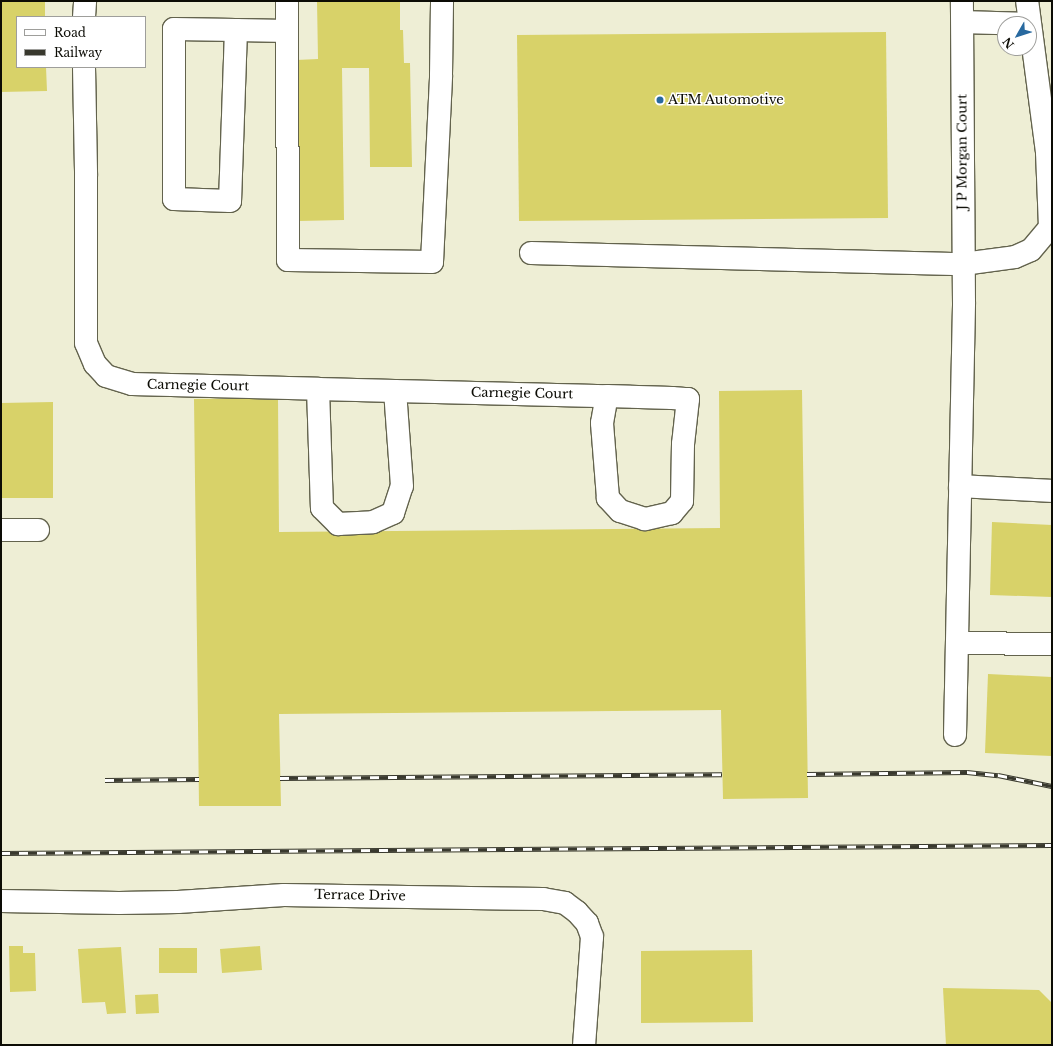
<!DOCTYPE html>
<html>
<head>
<meta charset="utf-8">
<style>
  body { margin:0 }
  #map { position:relative; width:1053px; height:1046px; overflow:hidden; background:#eeeed5; font-family:"Libre Baskerville",serif }
  div>[style] { position:absolute }
  .building>* { inset:0; background:#d8d269 }
  .roads { filter:drop-shadow(1px 0 #63634d) drop-shadow(-1px 0 #63634d) drop-shadow(0 1px #63634d) drop-shadow(0 -1px #63634d) }
  .minor>* { height:22px; margin:-11px; padding:0 11px; transform-origin:11px; border-radius:11px; background:#fff }
  .rail>* { height:4.5px; margin-top:-2.25px; transform-origin:0; background:repeating-linear-gradient(90deg,#fff 0 9px,#39392e 0 18px); box-sizing:border-box; border-block:1px solid #39392e }
  .dots>* { width:11px; height:11px; translate:-50% -50%; box-sizing:border-box; border:2px solid #fff; border-radius:50% }
  span { translate:-50% -50%; white-space:nowrap; text-align:center; line-height:1.15; -webkit-text-stroke:3px #fff; paint-order:stroke }
  .poi-label { font-size:13px; color:#0c0c05 }
  .left { translate:0 -50%; text-align:left }
  .street-label { font-size:13px; color:#0c0c05 }
  .frame { position:absolute; inset:0; border:2px solid #0c0c05; pointer-events:none }
  .legend { position:absolute; left:16px; top:16px; width:130px; height:52px; box-sizing:border-box; background:#fff; border:1px solid #9e9e9b; margin:0; padding:5px 7px; list-style:none; font-size:12px; color:#0c0c05 }
  .legend li { display:flex; align-items:center; gap:8px; height:20px }
  .legend b { width:20px; border:1px solid #9e9e9b }
  .north { position:absolute; left:997px; top:16px; width:40px; height:40px; box-sizing:border-box; background:#fff; border:1px solid #9e9e9b; border-radius:50%; rotate:231deg; font-size:11px; font-weight:700; line-height:16px; text-align:center; color:#0c0c05 }
  .north::after { content:''; display:block; margin:auto; width:14px; height:18px; background:#28699f; clip-path:polygon(50% 0,100% 100%,50% 72%,0 100%) }
</style>
</head>
<body>
<div id="map">
  <div class="building">
    <div style="clip-path:polygon(1px 1px,45px 1px,45px 17px,17px 17px,17px 67px,46px 67px,47px 91px,1px 92px)"></div>
    <div style="clip-path:polygon(317px 1px,400px 1px,400px 30px,403px 30px,404px 63px,410px 63px,412px 167px,370px 167px,369px 68px,342px 68px,344px 220px,299px 221px,296px 60px,318px 59px)"></div>
    <div style="clip-path:polygon(886px 32px,888px 218px,519px 221px,517px 35px)"></div>
    <div style="clip-path:polygon(802px 390px,808px 798px,723px 799px,721px 710px,279px 714px,281px 806px,199px 806px,194px 399px,278px 398px,279px 532px,720px 528px,719px 391px)"></div>
    <div style="clip-path:polygon(53px 402px,53px 498px,1px 498px,1px 403px)"></div>
    <div style="clip-path:polygon(992px 522px,1052px 525px,1052px 597px,990px 595px)"></div>
    <div style="clip-path:polygon(988px 674px,1052px 677px,1052px 756px,985px 753px)"></div>
    <div style="clip-path:polygon(9px 946px,23px 946px,23px 953px,35px 953px,36px 991px,10px 992px)"></div>
    <div style="clip-path:polygon(260px 946px,262px 970px,222px 973px,220px 949px)"></div>
    <div style="clip-path:polygon(121px 947px,126px 1013px,107px 1014px,105px 1002px,82px 1003px,78px 949px)"></div>
    <div style="clip-path:polygon(159px 948px,197px 948px,197px 973px,159px 973px)"></div>
    <div style="clip-path:polygon(752px 950px,753px 1022px,641px 1023px,641px 951px)"></div>
    <div style="clip-path:polygon(943px 988px,1039px 990px,1052px 1003px,1052px 1045px,946px 1045px)"></div>
    <div style="clip-path:polygon(158px 994px,159px 1013px,136px 1014px,135px 995px)"></div>
  </div>
  <div class="roads">
    <div class="minor">
      <div style="left:287px;top:1px;width:259px;rotate:89.8deg"></div>
      <div style="left:288px;top:260px;width:144px;rotate:0.8deg"></div>
      <div style="left:432px;top:262px;width:187px;rotate:-87.2deg"></div>
      <div style="left:441px;top:75px;width:74px;rotate:-89.2deg"></div>
      <div style="left:84px;top:17px;width:16px;rotate:-86deg"></div>
      <div style="left:963px;top:22px;width:66px;rotate:1.7deg"></div>
      <div style="left:236px;top:30px;width:171px;rotate:92deg"></div>
      <div style="left:230px;top:201px;width:56px;rotate:-178deg"></div>
      <div style="left:174px;top:199px;width:170px;rotate:-90deg"></div>
      <div style="left:174px;top:29px;width:62px;rotate:0.9deg"></div>
      <div style="left:236px;top:30px;width:51px;rotate:1.1deg"></div>
      <div style="left:84px;top:67px;width:109px;rotate:88.9deg"></div>
      <div style="left:86px;top:176px;width:167px;rotate:90deg"></div>
      <div style="left:86px;top:343px;width:23px;rotate:67deg"></div>
      <div style="left:95px;top:364px;width:16px;rotate:47deg"></div>
      <div style="left:106px;top:376px;width:27px;rotate:17deg"></div>
      <div style="left:132px;top:384px;width:186px;rotate:1.5deg"></div>
      <div style="left:318px;top:389px;width:77px;rotate:1.5deg"></div>
      <div style="left:395px;top:391px;width:212px;rotate:1.4deg"></div>
      <div style="left:607px;top:396px;width:65px;rotate:1.8deg"></div>
      <div style="left:672px;top:398px;width:16px;rotate:4deg"></div>
      <div style="left:688px;top:399px;width:45px;rotate:96.3deg"></div>
      <div style="left:683px;top:444px;width:57px;rotate:91deg"></div>
      <div style="left:682px;top:501px;width:16px;rotate:130deg"></div>
      <div style="left:672px;top:513px;width:28px;rotate:167deg"></div>
      <div style="left:645px;top:519px;width:26px;rotate:-162deg"></div>
      <div style="left:620px;top:511px;width:18px;rotate:-133deg"></div>
      <div style="left:608px;top:498px;width:75px;rotate:-94.6deg"></div>
      <div style="left:602px;top:423px;width:27px;rotate:-80deg"></div>
      <div style="left:531px;top:253px;width:432px;rotate:1.5deg"></div>
      <div style="left:963px;top:264px;width:52px;rotate:-7.7deg"></div>
      <div style="left:1015px;top:257px;width:17px;rotate:-24deg"></div>
      <div style="left:1031px;top:250px;width:30px;rotate:-50deg"></div>
      <div style="left:1050px;top:227px;width:75px;rotate:-92.3deg"></div>
      <div style="left:1047px;top:152px;width:152px;rotate:-97.5deg"></div>
      <div style="left:318px;top:389px;width:119px;rotate:88.1deg"></div>
      <div style="left:322px;top:508px;width:23px;rotate:45deg"></div>
      <div style="left:338px;top:524px;width:35px;rotate:-3deg"></div>
      <div style="left:373px;top:522px;width:22px;rotate:-24deg"></div>
      <div style="left:393px;top:513px;width:28px;rotate:-72deg"></div>
      <div style="left:402px;top:486px;width:95px;rotate:-94.2deg"></div>
      <div style="left:960px;top:486px;width:92px;rotate:3.1deg"></div>
      <div style="left:1px;top:530px;width:37px"></div>
      <div style="left:957px;top:643px;width:95px;rotate:0.6deg"></div>
      <div style="left:955px;top:735px;width:433px;rotate:-88.8deg"></div>
      <div style="left:964px;top:302px;width:301px;rotate:-90.4deg"></div>
      <div style="left:1px;top:901px;width:118px;rotate:1deg"></div>
      <div style="left:119px;top:903px;width:59px;rotate:-1deg"></div>
      <div style="left:178px;top:902px;width:106px;rotate:-3.8deg"></div>
      <div style="left:284px;top:895px;width:259px;rotate:0.9deg"></div>
      <div style="left:543px;top:899px;width:22px;rotate:10deg"></div>
      <div style="left:565px;top:903px;width:15px;rotate:37deg"></div>
      <div style="left:577px;top:912px;width:15px;rotate:48deg"></div>
      <div style="left:587px;top:923px;width:15px;rotate:70deg"></div>
      <div style="left:592px;top:937px;width:108px;rotate:94.2deg"></div>
    </div>
  </div>
  <div class="rail">
    <div style="left:807px;top:774px;width:160px;rotate:-0.7deg"></div>
    <div style="left:967px;top:772px;width:31px;rotate:6deg"></div>
    <div style="left:998px;top:775px;width:55px;rotate:11.5deg"></div>
    <div style="left:280px;top:778px;width:442px;rotate:-0.5deg"></div>
    <div style="left:105px;top:780px;width:94px;rotate:-0.6deg"></div>
    <div style="left:1px;top:853px;width:1051px;rotate:-0.44deg"></div>
  </div>
  <div class="dots">
    <div style="left:660px;top:100px;background:#28699f"></div>
  </div>
  <div class="poi-label">
    <span class="left" style="left:668px;top:100px">ATM Automotive</span>
  </div>
  <div class="street-label">
    <span style="left:963px;top:152px;rotate:-90deg">J P Morgan Court</span>
    <span style="left:198px;top:386px;rotate:1deg">Carnegie Court</span>
    <span style="left:522px;top:394px;rotate:1deg">Carnegie Court</span>
    <span style="left:360px;top:896px;rotate:1deg">Terrace Drive</span>
  </div>
  <div class="frame"></div>
  <ul class="legend">
  <li><b style="height:5px;background:#fff"></b>Road</li>
  <li><b style="height:5px;background:#39392e"></b>Railway</li>
  </ul>
  <div class="north">N</div>
</div>
</body>
</html>
